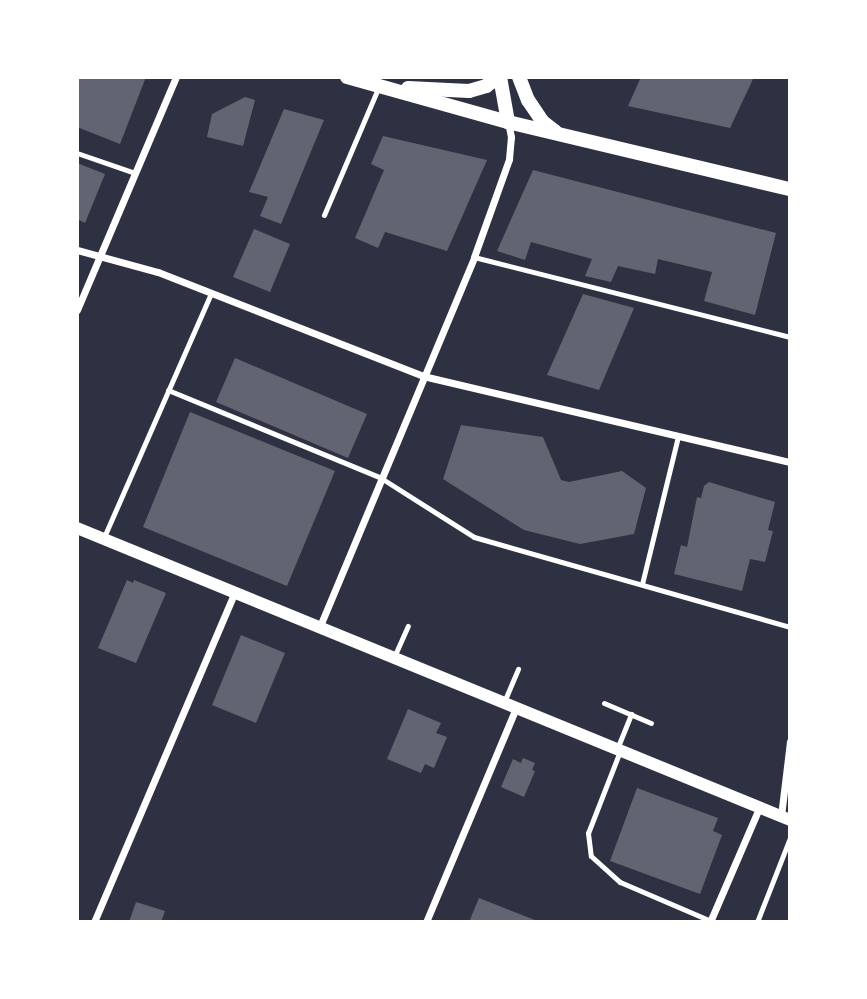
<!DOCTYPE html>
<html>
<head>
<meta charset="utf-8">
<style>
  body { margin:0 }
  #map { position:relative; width:867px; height:999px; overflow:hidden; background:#2d3142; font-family:Roboto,sans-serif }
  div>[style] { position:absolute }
  .building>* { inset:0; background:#626471 }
  .service>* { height:5px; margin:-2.5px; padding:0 2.5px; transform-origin:2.5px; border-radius:2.5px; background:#fff }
  .minor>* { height:7px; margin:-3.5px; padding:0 3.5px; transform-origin:3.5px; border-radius:3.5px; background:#fff }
  .tertiary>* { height:12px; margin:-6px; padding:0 6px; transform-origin:6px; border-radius:6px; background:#fff }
  .secondary>* { height:14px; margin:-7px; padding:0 7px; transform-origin:7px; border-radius:7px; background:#fff }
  span { translate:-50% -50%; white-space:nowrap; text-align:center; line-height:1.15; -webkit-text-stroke:5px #fff; paint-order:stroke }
  .frame { position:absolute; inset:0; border:79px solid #fff; pointer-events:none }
</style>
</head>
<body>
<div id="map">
  <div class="building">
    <div style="clip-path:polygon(77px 77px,146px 77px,120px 144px,77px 127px)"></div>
    <div style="clip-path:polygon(641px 77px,754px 77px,730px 128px,628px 106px)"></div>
    <div style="clip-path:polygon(245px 97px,255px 100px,243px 146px,207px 137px,212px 114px)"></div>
    <div style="clip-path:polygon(284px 109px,324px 120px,281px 224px,260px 216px,268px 197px,249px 192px)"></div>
    <div style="clip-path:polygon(383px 136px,487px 160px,447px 251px,385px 232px,378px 248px,355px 238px,384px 170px,371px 164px)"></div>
    <div style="clip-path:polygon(77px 163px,105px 174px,85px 223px,77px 219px)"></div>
    <div style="clip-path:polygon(533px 170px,776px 233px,755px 315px,704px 301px,712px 272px,658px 259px,655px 274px,618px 266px,611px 282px,585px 276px,592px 259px,531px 242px,525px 260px,497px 251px)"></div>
    <div style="clip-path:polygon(254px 229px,290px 244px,270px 292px,233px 277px)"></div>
    <div style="clip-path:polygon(583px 294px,634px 308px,599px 390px,547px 375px)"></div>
    <div style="clip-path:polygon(235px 358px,367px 414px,348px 458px,216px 402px)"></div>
    <div style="clip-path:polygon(190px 412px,335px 471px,287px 586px,143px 527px)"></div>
    <div style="clip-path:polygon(461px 425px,543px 437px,561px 480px,569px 482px,622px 471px,646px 488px,634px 534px,580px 544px,524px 530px,443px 479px)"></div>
    <div style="clip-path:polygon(709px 482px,775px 502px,768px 530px,773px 531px,765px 562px,750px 559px,742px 591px,674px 574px,681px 545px,687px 547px,697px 497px,701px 498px,704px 486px)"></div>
    <div style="clip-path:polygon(127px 580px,133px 583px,134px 580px,166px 593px,136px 663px,98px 648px)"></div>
    <div style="clip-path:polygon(241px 635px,285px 653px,256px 723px,212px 705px)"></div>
    <div style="clip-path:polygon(408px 709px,441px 723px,436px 733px,447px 737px,434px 768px,425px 764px,421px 773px,387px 759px)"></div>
    <div style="clip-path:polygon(523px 758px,535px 763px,532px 770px,535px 771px,524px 797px,501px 787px,513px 759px,521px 763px)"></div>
    <div style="clip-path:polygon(637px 788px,718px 818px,713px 831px,722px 835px,700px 894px,610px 861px)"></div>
    <div style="clip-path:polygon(479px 898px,540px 922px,469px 922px)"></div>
    <div style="clip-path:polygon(136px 902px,165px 911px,161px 922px,129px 922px)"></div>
  </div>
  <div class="service">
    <div style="left:77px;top:153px;width:61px;rotate:19deg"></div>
    <div style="left:324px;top:215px;width:140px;rotate:-66.9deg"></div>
    <div style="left:474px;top:257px;width:326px;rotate:14.2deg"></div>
    <div style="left:168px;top:390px;width:230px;rotate:22.4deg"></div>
    <div style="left:381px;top:478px;width:110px;rotate:32.4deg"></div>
    <div style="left:474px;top:537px;width:329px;rotate:15.9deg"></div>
    <div style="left:104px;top:537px;width:266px;rotate:-66.3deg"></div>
    <div style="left:642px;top:584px;width:152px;rotate:-76.3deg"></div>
    <div style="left:394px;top:657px;width:34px;rotate:-66deg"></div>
    <div style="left:504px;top:702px;width:36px;rotate:-67deg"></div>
    <div style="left:604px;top:703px;width:51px;rotate:23.1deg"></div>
    <div style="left:617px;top:749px;width:38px;rotate:-68deg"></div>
    <div style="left:620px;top:751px;width:88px;rotate:111.3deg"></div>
    <div style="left:588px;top:833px;width:23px;rotate:83deg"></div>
    <div style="left:591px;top:856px;width:39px;rotate:42deg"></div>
    <div style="left:620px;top:882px;width:99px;rotate:23.2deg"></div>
    <div style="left:757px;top:922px;width:90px;rotate:-68.6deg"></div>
  </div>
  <div class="minor">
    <div style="left:77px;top:250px;width:84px;rotate:15.2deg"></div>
    <div style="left:158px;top:272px;width:285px;rotate:21.4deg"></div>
    <div style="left:423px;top:376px;width:377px;rotate:13.2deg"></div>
    <div style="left:77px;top:310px;width:253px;rotate:-67deg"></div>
    <div style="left:320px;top:626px;width:400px;rotate:-67.3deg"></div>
    <div style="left:474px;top:257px;width:104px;rotate:-70.3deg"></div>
    <div style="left:509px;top:159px;width:22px;rotate:-85deg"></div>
    <div style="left:511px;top:137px;width:15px;rotate:-101deg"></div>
    <div style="left:781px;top:816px;width:75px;rotate:-83.1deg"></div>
    <div style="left:94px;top:922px;width:359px;rotate:-66.9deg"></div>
    <div style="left:426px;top:922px;width:232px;rotate:-67.2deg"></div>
    <div style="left:710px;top:922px;width:124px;rotate:-66.7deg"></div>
  </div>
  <div class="tertiary">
    <div style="left:77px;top:528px;width:770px;rotate:22.27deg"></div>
  </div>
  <div class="secondary">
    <div style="left:347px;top:77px;width:167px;rotate:15.6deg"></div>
    <div style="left:508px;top:122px;width:290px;rotate:13.4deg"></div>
    <div style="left:500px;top:77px;width:46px;rotate:79.9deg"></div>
    <div style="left:519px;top:77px;width:25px;rotate:69deg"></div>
    <div style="left:528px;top:100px;width:27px;rotate:56deg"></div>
    <div style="left:543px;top:122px;width:16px;rotate:38deg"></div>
    <div style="left:408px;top:88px;width:61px;rotate:2.8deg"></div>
    <div style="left:469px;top:91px;width:18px;rotate:-16deg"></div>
    <div style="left:486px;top:86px;width:16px;rotate:-35deg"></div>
  </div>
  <div class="frame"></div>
</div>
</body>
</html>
